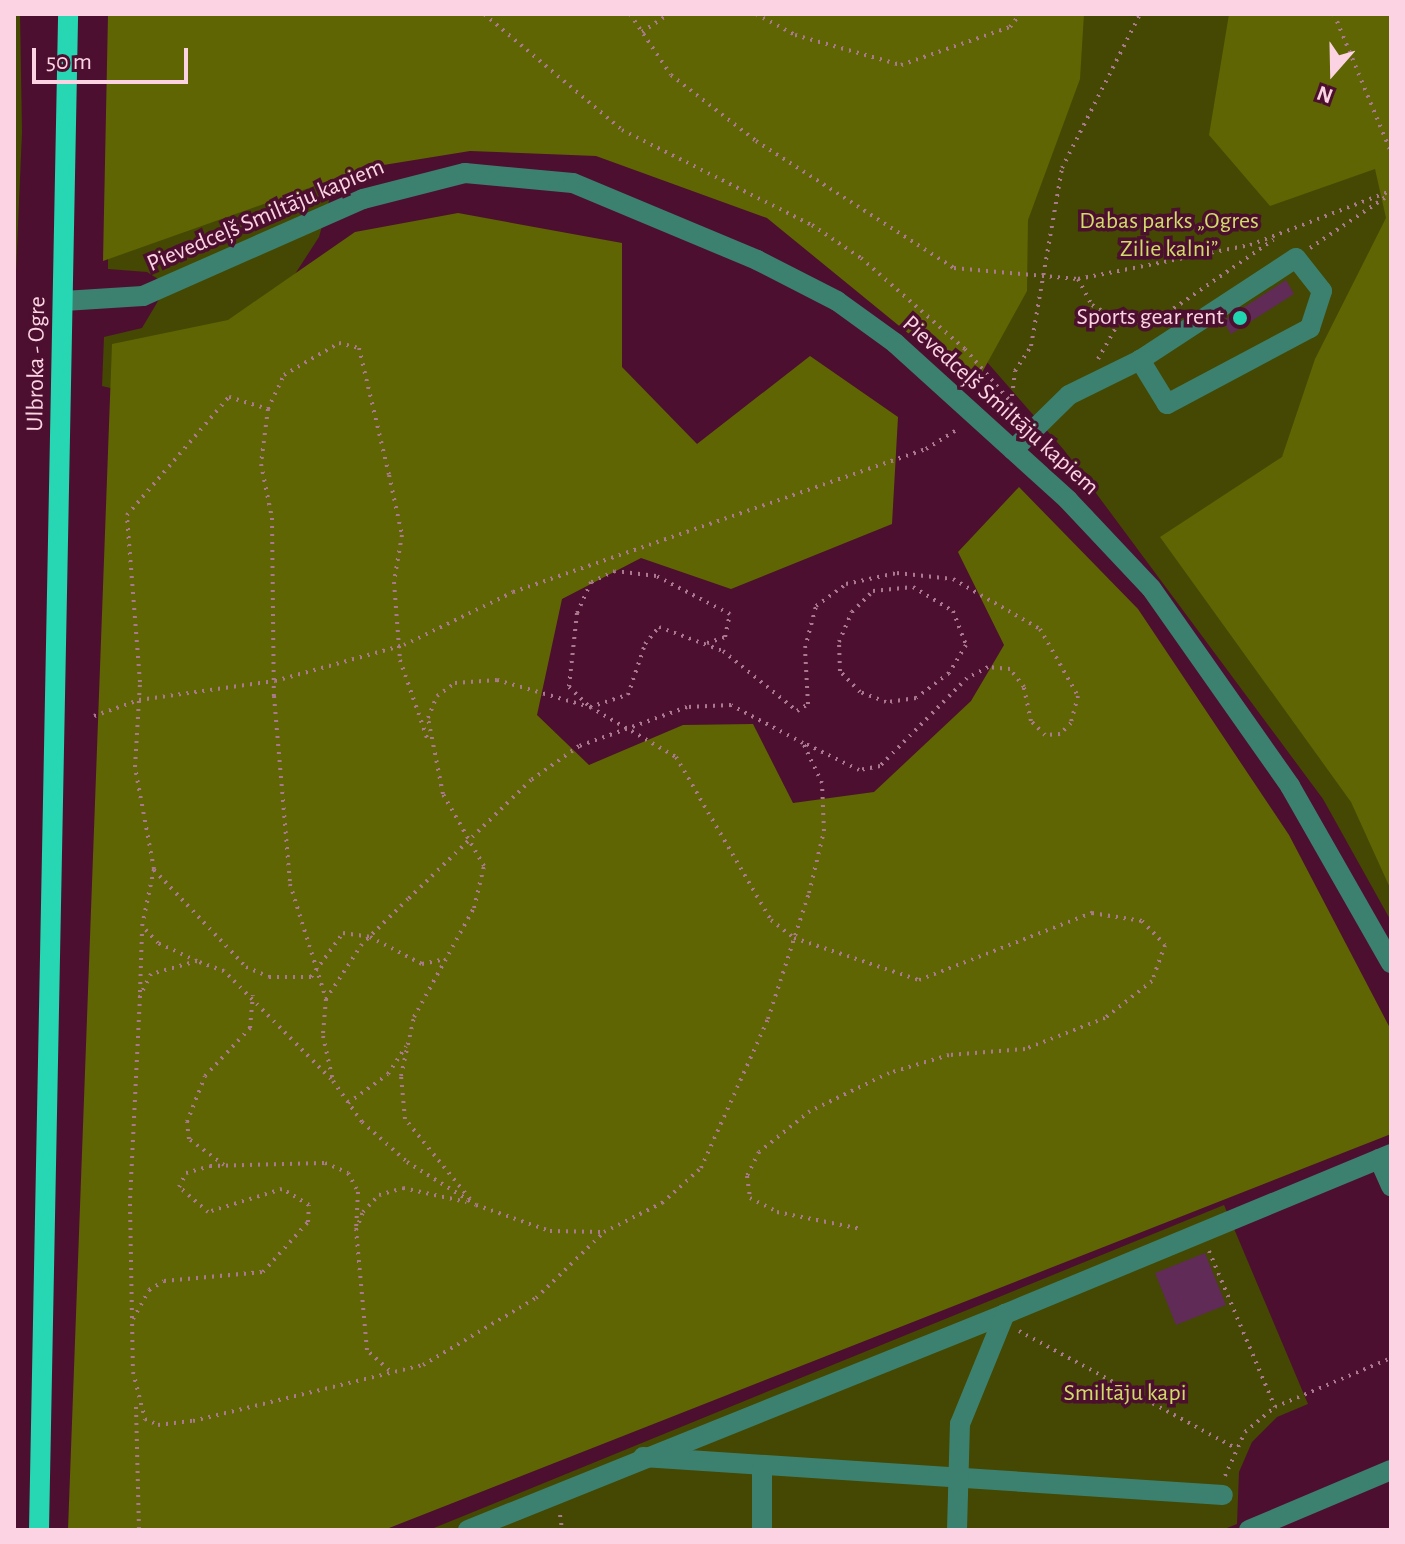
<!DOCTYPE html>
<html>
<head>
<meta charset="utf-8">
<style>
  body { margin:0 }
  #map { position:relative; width:1405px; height:1544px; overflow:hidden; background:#4d0f2f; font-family:"Alegreya Sans",sans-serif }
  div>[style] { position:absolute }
  .green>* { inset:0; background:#444802 }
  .forest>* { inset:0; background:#5f6502 }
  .building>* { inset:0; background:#602b57 }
  .path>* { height:4px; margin-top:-2px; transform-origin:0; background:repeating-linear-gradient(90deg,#ab798f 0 2px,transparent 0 8px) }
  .minor>* { height:20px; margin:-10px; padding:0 10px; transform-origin:10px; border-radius:10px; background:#3c816f }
  .major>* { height:20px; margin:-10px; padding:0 10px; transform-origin:10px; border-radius:10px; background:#27d6b2 }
  .dots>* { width:22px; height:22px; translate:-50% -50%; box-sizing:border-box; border:4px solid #4d0f2f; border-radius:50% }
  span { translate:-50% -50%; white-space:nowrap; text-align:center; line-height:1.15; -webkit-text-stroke:7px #4d0f2f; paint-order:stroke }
  .street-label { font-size:24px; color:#fbd3e2 }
  .park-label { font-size:24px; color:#d1db6a }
  .poi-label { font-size:24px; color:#fbd3e2 }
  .right { translate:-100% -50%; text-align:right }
  .frame { position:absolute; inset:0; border:16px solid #fbd3e2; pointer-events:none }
  .north { position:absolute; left:1293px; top:32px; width:80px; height:80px; -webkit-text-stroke:6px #4d0f2f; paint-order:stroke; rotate:200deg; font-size:22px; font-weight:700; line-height:32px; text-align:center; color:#fbd3e2 }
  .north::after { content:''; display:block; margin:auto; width:28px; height:36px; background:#fbd3e2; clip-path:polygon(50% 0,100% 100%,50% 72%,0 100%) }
  .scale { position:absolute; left:32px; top:48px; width:156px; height:36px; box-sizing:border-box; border:4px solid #fbd3e2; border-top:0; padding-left:10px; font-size:24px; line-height:28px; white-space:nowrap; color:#fbd3e2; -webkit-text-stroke:6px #4d0f2f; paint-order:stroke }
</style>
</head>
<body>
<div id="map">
  <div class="green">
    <div style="clip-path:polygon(14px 14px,20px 14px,22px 132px,14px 319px)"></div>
    <div style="clip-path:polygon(108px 14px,1391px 14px,1391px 921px,1323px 799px,1064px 450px,973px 346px,557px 56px,343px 150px,319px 237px,271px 311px,143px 396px,102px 386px,104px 337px,142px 328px,161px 296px,158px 279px,147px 272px,108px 269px)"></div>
    <div style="clip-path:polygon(1224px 1205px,1308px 1404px,1277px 1417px,1252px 1442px,1239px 1472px,1237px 1524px,1222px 1530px,429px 1530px)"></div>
  </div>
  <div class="forest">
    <div style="clip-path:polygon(108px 14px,1084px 14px,1080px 79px,1028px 220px,1027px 291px,974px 387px,767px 218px,596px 156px,470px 151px,365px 168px,103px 261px)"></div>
    <div style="clip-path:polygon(1229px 14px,1391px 14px,1391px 890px,1351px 802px,1160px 537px,1282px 457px,1315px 359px,1386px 218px,1375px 169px,1270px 206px,1209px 135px)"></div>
    <div style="clip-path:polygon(458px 213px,622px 243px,622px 367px,697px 444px,810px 356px,898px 417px,892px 524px,731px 589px,641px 558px,562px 599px,537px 715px,589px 765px,683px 725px,753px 724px,793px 803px,874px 792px,971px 701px,1004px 645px,958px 552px,1019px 487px,1138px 609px,1289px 835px,1391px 1030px,1391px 1134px,384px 1530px,68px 1530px,112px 344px,228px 320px,355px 232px)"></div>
  </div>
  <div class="building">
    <div style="clip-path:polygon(1286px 280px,1294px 294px,1231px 334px,1223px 321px)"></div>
    <div style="clip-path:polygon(1205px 1253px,1226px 1305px,1176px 1325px,1155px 1273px)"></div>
  </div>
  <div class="path">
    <div style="left:484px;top:14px;width:180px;rotate:40deg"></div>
    <div style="left:622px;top:130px;width:212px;rotate:26.6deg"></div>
    <div style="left:812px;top:225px;width:59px;rotate:34deg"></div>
    <div style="left:861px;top:258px;width:138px;rotate:41.2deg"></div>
    <div style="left:965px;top:349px;width:87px;rotate:49.2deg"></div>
    <div style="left:630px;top:14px;width:73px;rotate:56.1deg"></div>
    <div style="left:671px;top:75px;width:108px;rotate:37.8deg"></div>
    <div style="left:756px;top:141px;width:235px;rotate:32.7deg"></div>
    <div style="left:954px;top:268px;width:124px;rotate:5.1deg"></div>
    <div style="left:1078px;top:279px;width:175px;rotate:-11.2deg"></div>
    <div style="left:1250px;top:245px;width:151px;rotate:-21deg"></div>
    <div style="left:756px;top:14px;width:44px;rotate:28.3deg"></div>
    <div style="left:795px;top:35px;width:110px;rotate:15.8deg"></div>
    <div style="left:901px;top:65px;width:115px;rotate:-19.2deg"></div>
    <div style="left:1010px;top:27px;width:16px;rotate:-52deg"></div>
    <div style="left:1334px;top:14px;width:149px;rotate:67.6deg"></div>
    <div style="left:642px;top:32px;width:32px;rotate:-34deg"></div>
    <div style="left:1310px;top:248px;width:95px;rotate:-33.9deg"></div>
    <div style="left:1078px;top:279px;width:30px;rotate:62deg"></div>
    <div style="left:1092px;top:305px;width:32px;rotate:30deg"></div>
    <div style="left:1120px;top:321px;width:34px;rotate:2deg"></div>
    <div style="left:1154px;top:322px;width:145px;rotate:-34.6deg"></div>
    <div style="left:1098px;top:359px;width:43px;rotate:-60.4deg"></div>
    <div style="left:1011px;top:404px;width:33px;rotate:-83deg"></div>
    <div style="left:1015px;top:371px;width:30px;rotate:-57deg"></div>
    <div style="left:1031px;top:346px;width:181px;rotate:-80.1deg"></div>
    <div style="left:1062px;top:168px;width:173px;rotate:-63.1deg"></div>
    <div style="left:268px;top:409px;width:55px;rotate:97.3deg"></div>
    <div style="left:261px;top:464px;width:55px;rotate:78.5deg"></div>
    <div style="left:272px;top:518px;width:178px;rotate:89.4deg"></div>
    <div style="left:274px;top:696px;width:189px;rotate:85.1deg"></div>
    <div style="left:290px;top:884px;width:121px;rotate:72.6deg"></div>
    <div style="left:326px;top:999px;width:37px;rotate:95deg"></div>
    <div style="left:323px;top:1036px;width:46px;rotate:77.5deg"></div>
    <div style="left:333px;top:1081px;width:50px;rotate:54.7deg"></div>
    <div style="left:362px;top:1122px;width:60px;rotate:41.6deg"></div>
    <div style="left:407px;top:1162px;width:81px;rotate:31.9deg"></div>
    <div style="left:476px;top:1205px;width:78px;rotate:19.4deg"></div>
    <div style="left:550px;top:1231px;width:54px;rotate:1.1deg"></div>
    <div style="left:604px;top:1232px;width:65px;rotate:-26.6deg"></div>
    <div style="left:662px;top:1203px;width:52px;rotate:-41.9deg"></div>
    <div style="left:701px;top:1168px;width:163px;rotate:-65.8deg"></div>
    <div style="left:768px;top:1019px;width:133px;rotate:-72deg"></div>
    <div style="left:809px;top:893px;width:64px;rotate:-76.4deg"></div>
    <div style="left:824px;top:831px;width:48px;rotate:-92.4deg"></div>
    <div style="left:822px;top:783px;width:44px;rotate:-115.4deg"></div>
    <div style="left:803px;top:743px;width:81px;rotate:-152.2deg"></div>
    <div style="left:731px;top:705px;width:44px;rotate:177.4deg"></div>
    <div style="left:687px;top:707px;width:115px;rotate:160.1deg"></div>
    <div style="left:579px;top:746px;width:59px;rotate:144.7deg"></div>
    <div style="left:531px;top:780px;width:171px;rotate:135.9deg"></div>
    <div style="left:408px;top:899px;width:64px;rotate:135.6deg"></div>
    <div style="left:362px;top:944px;width:66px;rotate:123.2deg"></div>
    <div style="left:913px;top:587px;width:47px;rotate:31deg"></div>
    <div style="left:953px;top:611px;width:36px;rotate:69deg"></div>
    <div style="left:966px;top:645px;width:33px;rotate:121deg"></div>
    <div style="left:949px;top:673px;width:41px;rotate:142.9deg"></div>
    <div style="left:916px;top:698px;width:30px;rotate:172deg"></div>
    <div style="left:886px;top:702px;width:28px;rotate:-159deg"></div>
    <div style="left:860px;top:692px;width:29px;rotate:-134deg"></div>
    <div style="left:840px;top:671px;width:29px;rotate:-92deg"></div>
    <div style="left:839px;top:642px;width:33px;rotate:-67deg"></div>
    <div style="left:852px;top:612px;width:30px;rotate:-45deg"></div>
    <div style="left:873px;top:591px;width:40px;rotate:-5.7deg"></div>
    <div style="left:707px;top:643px;width:19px;rotate:-18deg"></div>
    <div style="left:725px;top:637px;width:24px;rotate:-78deg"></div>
    <div style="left:730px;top:614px;width:83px;rotate:-152.8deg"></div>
    <div style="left:656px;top:576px;width:41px;rotate:-173deg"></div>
    <div style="left:615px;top:571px;width:26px;rotate:155deg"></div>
    <div style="left:591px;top:582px;width:34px;rotate:114deg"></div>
    <div style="left:577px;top:613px;width:74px;rotate:96.2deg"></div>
    <div style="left:569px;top:687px;width:29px;rotate:44deg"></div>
    <div style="left:590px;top:707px;width:40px;rotate:-18deg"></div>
    <div style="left:628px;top:695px;width:54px;rotate:-71.6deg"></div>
    <div style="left:645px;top:644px;width:22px;rotate:-51deg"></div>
    <div style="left:659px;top:627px;width:68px;rotate:20.6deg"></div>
    <div style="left:723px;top:651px;width:95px;rotate:39deg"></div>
    <div style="left:797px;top:711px;width:13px;rotate:-32deg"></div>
    <div style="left:808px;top:704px;width:56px;rotate:-93.1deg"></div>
    <div style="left:805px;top:648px;width:43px;rotate:-75.3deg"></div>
    <div style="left:816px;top:606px;width:37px;rotate:-36deg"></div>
    <div style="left:846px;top:584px;width:52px;rotate:-12.2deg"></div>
    <div style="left:897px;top:573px;width:56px;rotate:6.1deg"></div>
    <div style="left:953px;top:579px;width:100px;rotate:29.9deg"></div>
    <div style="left:1040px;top:629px;width:77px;rotate:60.4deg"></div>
    <div style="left:1078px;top:696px;width:28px;rotate:105deg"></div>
    <div style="left:1071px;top:723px;width:16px;rotate:135deg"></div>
    <div style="left:1060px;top:734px;width:15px;rotate:176deg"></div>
    <div style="left:1045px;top:735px;width:20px;rotate:-135deg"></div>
    <div style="left:1031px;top:721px;width:35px;rotate:-102deg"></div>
    <div style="left:1024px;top:687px;width:23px;rotate:-128deg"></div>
    <div style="left:1010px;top:669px;width:22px;rotate:-175deg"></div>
    <div style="left:988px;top:667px;width:24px;rotate:152deg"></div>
    <div style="left:967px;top:678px;width:124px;rotate:134.7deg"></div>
    <div style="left:880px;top:766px;width:21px;rotate:169deg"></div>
    <div style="left:859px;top:770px;width:59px;rotate:-153.9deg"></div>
    <div style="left:94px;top:716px;width:48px;rotate:-19.6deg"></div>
    <div style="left:139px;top:700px;width:137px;rotate:-8deg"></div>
    <div style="left:275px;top:681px;width:134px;rotate:-15.6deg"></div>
    <div style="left:404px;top:645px;width:121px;rotate:-25.9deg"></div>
    <div style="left:513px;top:592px;width:437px;rotate:-19.1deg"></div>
    <div style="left:926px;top:449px;width:39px;rotate:-32deg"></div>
    <div style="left:154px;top:870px;width:134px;rotate:46.5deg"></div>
    <div style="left:246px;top:967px;width:25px;rotate:23deg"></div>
    <div style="left:269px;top:977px;width:42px"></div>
    <div style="left:311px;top:977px;width:54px;rotate:-54deg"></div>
    <div style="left:343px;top:933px;width:27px;rotate:8deg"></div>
    <div style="left:370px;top:937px;width:59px;rotate:27.4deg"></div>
    <div style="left:422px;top:964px;width:24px;rotate:-12deg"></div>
    <div style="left:197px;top:961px;width:43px;rotate:-155.2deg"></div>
    <div style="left:158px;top:943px;width:23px;rotate:-133deg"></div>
    <div style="left:142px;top:926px;width:58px;rotate:-78.1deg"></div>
    <div style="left:154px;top:869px;width:104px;rotate:-100.6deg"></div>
    <div style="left:135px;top:767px;width:85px;rotate:-86.6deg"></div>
    <div style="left:140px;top:682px;width:168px;rotate:-94.5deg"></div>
    <div style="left:127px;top:515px;width:156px;rotate:-49.2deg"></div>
    <div style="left:229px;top:397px;width:41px;rotate:17.1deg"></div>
    <div style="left:268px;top:409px;width:38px;rotate:-65deg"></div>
    <div style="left:284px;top:375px;width:64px;rotate:-30.2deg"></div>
    <div style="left:339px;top:343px;width:21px;rotate:14deg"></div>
    <div style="left:359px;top:348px;width:130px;rotate:76.7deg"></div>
    <div style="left:389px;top:475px;width:61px;rotate:77.8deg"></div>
    <div style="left:402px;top:535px;width:48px;rotate:99.7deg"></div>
    <div style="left:394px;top:582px;width:78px;rotate:85.6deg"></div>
    <div style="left:400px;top:660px;width:86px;rotate:70.9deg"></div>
    <div style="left:140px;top:992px;width:60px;rotate:-88.1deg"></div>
    <div style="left:331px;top:1079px;width:152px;rotate:-134.7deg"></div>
    <div style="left:224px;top:971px;width:29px;rotate:-160deg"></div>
    <div style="left:197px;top:961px;width:48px;rotate:164.2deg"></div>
    <div style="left:151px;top:974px;width:25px;rotate:117deg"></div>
    <div style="left:140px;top:996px;width:208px;rotate:92.8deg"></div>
    <div style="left:130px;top:1204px;width:168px;rotate:89deg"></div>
    <div style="left:133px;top:1372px;width:49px;rotate:75.7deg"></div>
    <div style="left:145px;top:1419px;width:14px;rotate:25deg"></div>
    <div style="left:158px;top:1425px;width:35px;rotate:-7deg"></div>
    <div style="left:193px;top:1421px;width:237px;rotate:-13.7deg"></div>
    <div style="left:423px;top:1365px;width:131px;rotate:-30.7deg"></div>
    <div style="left:536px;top:1298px;width:95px;rotate:-44.1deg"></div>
    <div style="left:348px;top:1103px;width:49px;rotate:-35.9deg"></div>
    <div style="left:388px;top:1074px;width:33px;rotate:-57deg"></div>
    <div style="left:224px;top:1165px;width:44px;rotate:-143.4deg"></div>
    <div style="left:189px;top:1139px;width:17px;rotate:-97deg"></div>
    <div style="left:187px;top:1122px;width:49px;rotate:-68.6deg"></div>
    <div style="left:205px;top:1076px;width:66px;rotate:-46.8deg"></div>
    <div style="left:250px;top:1028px;width:33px;rotate:-85deg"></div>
    <div style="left:470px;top:1199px;width:103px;rotate:-129.1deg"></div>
    <div style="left:405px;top:1119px;width:43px;rotate:-95.3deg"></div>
    <div style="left:401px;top:1076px;width:60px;rotate:-77.6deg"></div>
    <div style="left:414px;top:1017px;width:124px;rotate:-61.2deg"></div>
    <div style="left:474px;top:908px;width:43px;rotate:-76.6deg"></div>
    <div style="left:484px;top:866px;width:83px;rotate:-119.7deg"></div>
    <div style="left:443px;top:794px;width:77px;rotate:-101.2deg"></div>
    <div style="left:428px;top:718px;width:24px;rotate:-68deg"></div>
    <div style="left:437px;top:696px;width:22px;rotate:-36deg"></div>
    <div style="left:455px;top:683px;width:42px;rotate:-4.1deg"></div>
    <div style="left:497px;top:680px;width:97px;rotate:16.2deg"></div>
    <div style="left:590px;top:707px;width:99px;rotate:30.2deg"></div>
    <div style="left:676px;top:757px;width:189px;rotate:59.8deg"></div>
    <div style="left:771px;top:920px;width:29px;rotate:38deg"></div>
    <div style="left:794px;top:938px;width:132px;rotate:18.6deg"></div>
    <div style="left:919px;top:980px;width:186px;rotate:-21.2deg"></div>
    <div style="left:1092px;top:913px;width:51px;rotate:9.1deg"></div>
    <div style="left:1142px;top:921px;width:33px;rotate:46deg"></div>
    <div style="left:1165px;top:945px;width:38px;rotate:110deg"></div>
    <div style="left:1152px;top:981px;width:60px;rotate:141.8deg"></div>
    <div style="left:1105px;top:1018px;width:86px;rotate:158.8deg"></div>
    <div style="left:1025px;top:1049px;width:76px;rotate:175.5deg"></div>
    <div style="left:949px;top:1055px;width:63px;rotate:163.3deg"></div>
    <div style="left:889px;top:1073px;width:88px;rotate:154.3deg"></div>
    <div style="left:810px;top:1111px;width:65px;rotate:141.2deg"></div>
    <div style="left:759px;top:1152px;width:27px;rotate:117deg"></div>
    <div style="left:747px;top:1176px;width:22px;rotate:82deg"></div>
    <div style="left:750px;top:1198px;width:30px;rotate:27deg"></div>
    <div style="left:777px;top:1212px;width:86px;rotate:11.4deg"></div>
    <div style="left:1209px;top:1251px;width:169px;rotate:67.1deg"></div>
    <div style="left:133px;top:1319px;width:33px;rotate:-61deg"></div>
    <div style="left:149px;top:1290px;width:17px;rotate:-31deg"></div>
    <div style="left:164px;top:1281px;width:99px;rotate:-5.2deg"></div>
    <div style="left:263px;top:1272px;width:67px;rotate:-48deg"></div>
    <div style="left:308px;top:1222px;width:17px;rotate:-87deg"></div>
    <div style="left:309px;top:1205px;width:31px;rotate:-149deg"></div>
    <div style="left:282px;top:1189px;width:77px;rotate:162.7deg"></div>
    <div style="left:208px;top:1212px;width:38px;rotate:-139deg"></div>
    <div style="left:179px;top:1187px;width:16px;rotate:-63deg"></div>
    <div style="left:186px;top:1173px;width:25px;rotate:-16deg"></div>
    <div style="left:210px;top:1166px;width:115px;rotate:-1.5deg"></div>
    <div style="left:325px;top:1163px;width:25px;rotate:23deg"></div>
    <div style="left:348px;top:1173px;width:21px;rotate:62deg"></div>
    <div style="left:358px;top:1192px;width:38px;rotate:93deg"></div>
    <div style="left:1019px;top:1331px;width:246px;rotate:28.4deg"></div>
    <div style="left:389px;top:1370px;width:30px;rotate:-138deg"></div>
    <div style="left:367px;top:1350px;width:121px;rotate:-95.2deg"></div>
    <div style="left:356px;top:1230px;width:19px;rotate:-69deg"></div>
    <div style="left:363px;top:1212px;width:23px;rotate:-47deg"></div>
    <div style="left:379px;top:1195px;width:25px;rotate:-16deg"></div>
    <div style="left:403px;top:1188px;width:65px;rotate:12.5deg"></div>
    <div style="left:136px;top:1407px;width:123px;rotate:88.6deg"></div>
    <div style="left:1225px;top:1476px;width:48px;rotate:-65.6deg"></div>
    <div style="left:1245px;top:1432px;width:39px;rotate:-40deg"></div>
    <div style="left:1275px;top:1407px;width:126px;rotate:-22.9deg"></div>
    <div style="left:560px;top:1515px;width:15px;rotate:82deg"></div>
  </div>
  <div class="minor">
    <div style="left:64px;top:301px;width:79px;rotate:-3.6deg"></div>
    <div style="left:143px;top:296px;width:240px;rotate:-23.8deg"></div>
    <div style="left:363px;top:199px;width:105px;rotate:-14.3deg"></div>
    <div style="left:465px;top:173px;width:108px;rotate:5.3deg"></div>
    <div style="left:573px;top:183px;width:199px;rotate:22.7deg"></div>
    <div style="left:757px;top:260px;width:90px;rotate:27.1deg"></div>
    <div style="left:837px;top:301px;width:72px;rotate:35.9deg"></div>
    <div style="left:895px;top:343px;width:234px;rotate:42.2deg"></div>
    <div style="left:1068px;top:500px;width:121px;rotate:46.7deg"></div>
    <div style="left:1151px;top:588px;width:242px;rotate:54.9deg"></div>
    <div style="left:1290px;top:786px;width:204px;rotate:60.3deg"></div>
    <div style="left:1013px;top:450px;width:78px;rotate:-44.5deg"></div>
    <div style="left:1069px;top:395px;width:79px;rotate:-26.2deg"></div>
    <div style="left:1140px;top:360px;width:186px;rotate:-33.2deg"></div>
    <div style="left:1296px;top:258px;width:42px;rotate:51.8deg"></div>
    <div style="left:1322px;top:291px;width:39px;rotate:108deg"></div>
    <div style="left:1310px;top:328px;width:162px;rotate:152deg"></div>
    <div style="left:1167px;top:404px;width:52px;rotate:-121.5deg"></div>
    <div style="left:1379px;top:1159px;width:30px;rotate:66deg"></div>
    <div style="left:643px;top:1457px;width:581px;rotate:3.75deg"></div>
    <div style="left:468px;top:1530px;width:579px;rotate:-21.91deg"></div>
    <div style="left:762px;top:1530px;width:61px;rotate:-90deg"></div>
    <div style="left:957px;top:1530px;width:106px;rotate:-88.4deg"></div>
    <div style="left:960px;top:1424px;width:119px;rotate:-67.8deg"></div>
    <div style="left:1005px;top:1314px;width:418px;rotate:-22.5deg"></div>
    <div style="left:1249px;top:1530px;width:154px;rotate:-22.9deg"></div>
  </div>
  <div class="major">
    <div style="left:39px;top:1530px;width:1516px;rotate:-88.9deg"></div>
  </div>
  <div class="dots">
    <div style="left:1240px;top:318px;background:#20d5b0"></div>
  </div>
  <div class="street-label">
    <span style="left:266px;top:216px;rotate:-23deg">Pievedceļš Smiltāju kapiem</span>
    <span style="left:37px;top:364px;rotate:-89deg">Ulbroka - Ogre</span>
    <span style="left:1000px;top:406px;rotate:42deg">Pievedceļš Smiltāju kapiem</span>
  </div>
  <div class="park-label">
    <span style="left:1169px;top:236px">Dabas parks „Ogres<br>Zilie kalni”</span>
    <span style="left:1125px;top:1394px">Smiltāju kapi</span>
  </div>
  <div class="poi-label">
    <span class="right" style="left:1224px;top:318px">Sports gear rent</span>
  </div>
  <div class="frame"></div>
  <div class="north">N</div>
  <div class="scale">50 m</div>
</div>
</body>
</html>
